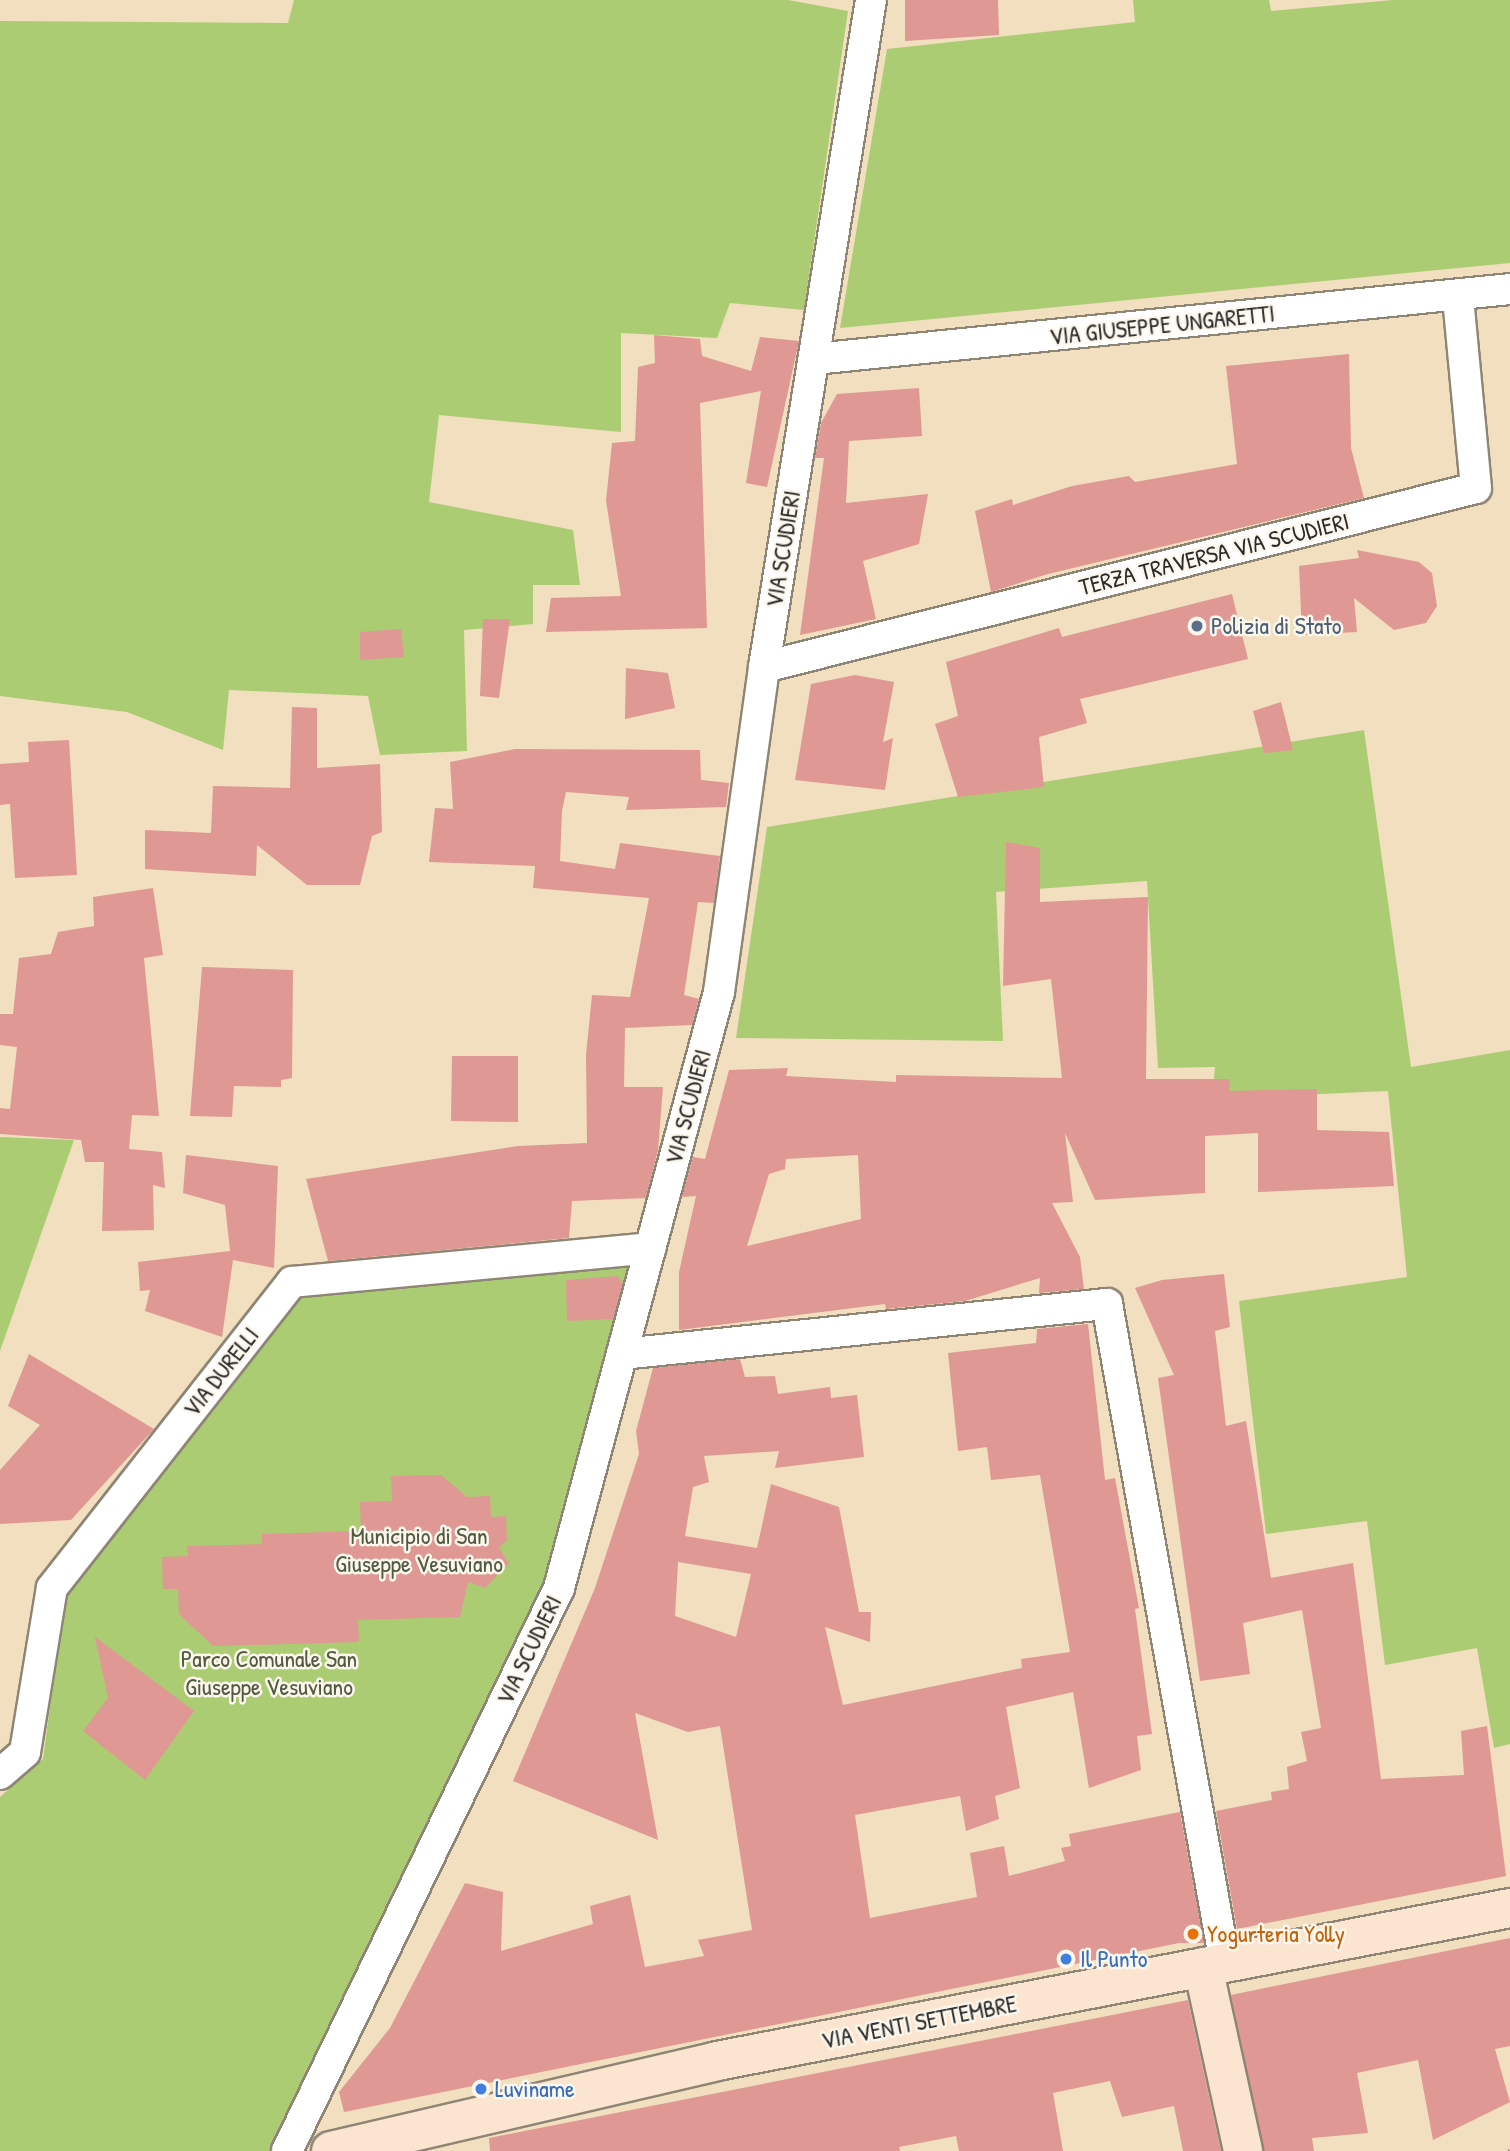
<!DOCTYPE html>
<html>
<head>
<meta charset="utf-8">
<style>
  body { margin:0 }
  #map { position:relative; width:1510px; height:2151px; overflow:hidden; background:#f1dfbf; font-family:"Patrick Hand",sans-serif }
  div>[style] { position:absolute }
  .green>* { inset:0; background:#accc74 }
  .building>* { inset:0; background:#df9893 }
  .path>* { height:4.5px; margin-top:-2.25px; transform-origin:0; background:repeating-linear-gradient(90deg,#8e8575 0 5px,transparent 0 10px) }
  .roads { filter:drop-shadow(2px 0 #8e8575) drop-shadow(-2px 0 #8e8575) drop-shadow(0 2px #8e8575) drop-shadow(0 -2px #8e8575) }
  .minor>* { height:30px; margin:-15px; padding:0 15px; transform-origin:15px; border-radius:15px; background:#fff }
  .secondary>* { height:38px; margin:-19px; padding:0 19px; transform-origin:19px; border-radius:19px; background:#fce5d0 }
  .dots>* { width:19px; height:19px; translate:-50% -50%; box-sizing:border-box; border:4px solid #fbf7ec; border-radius:50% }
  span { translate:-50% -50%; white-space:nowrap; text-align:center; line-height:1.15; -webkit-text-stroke:5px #fbf7ec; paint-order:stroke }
  .street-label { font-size:24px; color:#2b2b2b }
  .service-label { font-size:24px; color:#4e5e75 }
  .left { translate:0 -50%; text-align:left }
  .park-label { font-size:24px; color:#525b41 }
  .food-label { font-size:24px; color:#c56008 }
  .shop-label { font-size:24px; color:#366cbe }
</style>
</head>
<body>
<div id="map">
  <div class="green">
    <div style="clip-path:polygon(294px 0,788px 0,848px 11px,804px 310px,730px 303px,717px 338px,621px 333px,621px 432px,439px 415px,429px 502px,573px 530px,580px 585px,533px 585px,533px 624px,464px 630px,467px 751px,380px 755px,368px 696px,229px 690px,223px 750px,127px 712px,0 696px,0 21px,288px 23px)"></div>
    <div style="clip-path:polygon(1133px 0,1269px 0,1271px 11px,1393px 0,1510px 0,1510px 263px,840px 328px,887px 49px,1135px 22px)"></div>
    <div style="clip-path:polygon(1364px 730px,1411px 1067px,1510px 1050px,1510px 1744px,1494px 1748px,1477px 1648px,1385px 1665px,1367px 1521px,1266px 1534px,1239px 1301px,1407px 1277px,1388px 1091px,1212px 1099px,1215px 1067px,1158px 1068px,1147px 881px,996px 892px,1003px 1041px,736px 1038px,767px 827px)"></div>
    <div style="clip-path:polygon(0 1137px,74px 1140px,0 1351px)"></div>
    <div style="clip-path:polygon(632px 1263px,547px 1587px,271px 2151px,0 2151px,0 1797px,43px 1759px,66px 1588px,297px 1293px)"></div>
  </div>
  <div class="building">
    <div style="clip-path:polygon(905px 0,998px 0,999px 35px,905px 41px)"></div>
    <div style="clip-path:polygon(654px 335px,700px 339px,702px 356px,751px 371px,760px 337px,799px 341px,767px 487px,746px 483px,761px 391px,700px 403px,707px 628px,546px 632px,551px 598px,621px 596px,606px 501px,612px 443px,635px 441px,638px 367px,655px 363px)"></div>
    <div style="clip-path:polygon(1349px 354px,1351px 448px,1364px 498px,1048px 574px,991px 592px,975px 511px,1012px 499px,1013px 505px,1072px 486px,1129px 476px,1135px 482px,1237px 464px,1226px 366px)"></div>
    <div style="clip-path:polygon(919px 388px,922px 436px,849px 441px,846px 503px,928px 494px,919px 544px,863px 561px,876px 619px,800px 635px,824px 458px,815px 458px,821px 423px,837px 394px)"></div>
    <div style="clip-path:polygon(1357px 550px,1419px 562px,1432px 573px,1437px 606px,1426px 623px,1394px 630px,1354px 598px,1357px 632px,1302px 635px,1299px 566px,1359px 558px)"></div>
    <div style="clip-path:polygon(1232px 594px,1248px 659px,1080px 699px,1087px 723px,1039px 737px,1044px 787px,958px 797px,935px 724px,958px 716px,946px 662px,1059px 628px,1062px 637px)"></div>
    <div style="clip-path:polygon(483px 619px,510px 619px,499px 698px,480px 696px)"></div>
    <div style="clip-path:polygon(401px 629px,404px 657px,360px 660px,360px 632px)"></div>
    <div style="clip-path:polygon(626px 668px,668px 673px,675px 708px,625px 719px)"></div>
    <div style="clip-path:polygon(855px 675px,894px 682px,883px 742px,893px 738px,885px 790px,795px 780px,811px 684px)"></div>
    <div style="clip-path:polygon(1281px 702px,1293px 750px,1264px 753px,1253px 711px)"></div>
    <div style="clip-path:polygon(292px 707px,317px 708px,317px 768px,380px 764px,382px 832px,372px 836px,360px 885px,307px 885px,257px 845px,256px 876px,145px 869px,145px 830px,211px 833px,213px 786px,290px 788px)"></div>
    <div style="clip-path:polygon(69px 740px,77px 875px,15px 878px,10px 804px,0 805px,0 764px,29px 762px,28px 742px)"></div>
    <div style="clip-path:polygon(515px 749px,700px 750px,701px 780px,729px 783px,726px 807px,626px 810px,629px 797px,566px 792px,562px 811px,560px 861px,615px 869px,620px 843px,720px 856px,714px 903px,698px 902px,684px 995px,699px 999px,692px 1025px,625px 1028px,624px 1087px,663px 1087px,658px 1150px,646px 1198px,572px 1201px,569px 1238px,328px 1261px,306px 1179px,518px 1146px,587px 1143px,586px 1055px,592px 995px,630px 997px,649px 898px,533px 888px,535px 866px,429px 862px,435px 808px,453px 809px,450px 762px)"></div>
    <div style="clip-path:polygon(evenodd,1006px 842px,1040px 848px,1040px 902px,1148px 897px,1146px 1079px,1230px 1079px,1229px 1091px,1317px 1089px,1317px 1130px,1389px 1132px,1394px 1186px,1258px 1192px,1258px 1133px,1205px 1136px,1205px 1193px,1095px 1200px,1065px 1133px,1073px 1202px,1052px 1203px,1080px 1257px,1084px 1289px,1039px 1293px,1040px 1278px,965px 1301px,886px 1309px,885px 1304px,679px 1330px,679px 1272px,696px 1196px,682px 1197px,693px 1157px,705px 1159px,729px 1070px,788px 1068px,786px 1076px,896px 1082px,896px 1075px,1062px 1078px,1051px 979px,1003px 986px,1006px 842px,858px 1155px,861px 1219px,747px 1246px,769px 1174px,785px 1169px,786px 1159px,858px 1155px)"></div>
    <div style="clip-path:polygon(153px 888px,163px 955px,144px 958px,159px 1116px,132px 1115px,129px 1149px,162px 1152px,165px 1188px,153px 1185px,154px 1230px,102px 1231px,104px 1162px,85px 1162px,81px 1140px,0 1134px,0 1108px,10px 1109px,17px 1047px,0 1045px,0 1014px,13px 1014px,19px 958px,51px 954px,58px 932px,94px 926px,93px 897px)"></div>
    <div style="clip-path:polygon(202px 967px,293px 970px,292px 1078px,281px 1080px,281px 1087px,234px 1086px,232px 1117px,190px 1116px)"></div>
    <div style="clip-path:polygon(452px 1056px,518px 1056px,518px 1122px,451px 1121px)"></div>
    <div style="clip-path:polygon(186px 1155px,278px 1166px,274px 1268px,233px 1260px,222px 1337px,145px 1311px,150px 1290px,140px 1291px,138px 1262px,230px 1251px,225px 1205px,183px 1193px)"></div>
    <div style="clip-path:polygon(1224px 1274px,1230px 1327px,1215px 1331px,1226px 1426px,1246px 1421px,1271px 1578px,1353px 1563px,1381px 1779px,1464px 1775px,1461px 1731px,1487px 1726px,1506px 1876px,1237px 1929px,1216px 1811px,1272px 1800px,1271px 1792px,1289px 1789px,1287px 1767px,1307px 1761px,1301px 1732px,1321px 1728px,1302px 1610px,1243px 1623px,1250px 1674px,1200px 1681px,1158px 1378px,1174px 1375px,1135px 1288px,1162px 1280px)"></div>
    <div style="clip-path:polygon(617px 1276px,623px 1283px,613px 1319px,567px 1321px,566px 1280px)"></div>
    <div style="clip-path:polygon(evenodd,1088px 1324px,1105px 1480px,1115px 1478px,1139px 1608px,1135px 1609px,1152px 1734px,1137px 1736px,1141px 1770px,1089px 1788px,1073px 1692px,1006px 1707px,1020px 1788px,995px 1796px,999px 1819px,966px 1831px,960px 1796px,855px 1815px,870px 1918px,977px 1897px,970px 1853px,1004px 1846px,1009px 1876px,1065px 1861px,1061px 1848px,1071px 1846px,1069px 1834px,1180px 1812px,1204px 1943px,1179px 1943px,344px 2112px,339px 2092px,390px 2028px,465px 1883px,503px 1892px,501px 1951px,593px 1924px,590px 1906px,630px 1895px,645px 1967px,704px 1956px,698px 1940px,752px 1930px,720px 1726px,688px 1732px,635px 1713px,658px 1840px,513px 1781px,595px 1588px,639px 1454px,636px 1431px,653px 1368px,740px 1359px,745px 1377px,775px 1376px,778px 1394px,830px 1387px,831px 1398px,857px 1395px,864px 1457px,775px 1468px,779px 1451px,704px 1456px,709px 1482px,693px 1487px,685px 1536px,757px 1548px,771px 1484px,839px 1507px,859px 1612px,871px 1612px,870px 1642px,825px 1627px,843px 1705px,1022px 1668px,1021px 1659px,1070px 1652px,1040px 1475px,991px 1480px,987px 1447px,958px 1451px,948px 1353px,1036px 1343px,1037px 1329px,1088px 1324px,678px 1562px,751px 1574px,736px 1637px,675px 1616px,678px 1562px)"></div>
    <div style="clip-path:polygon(29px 1354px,154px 1429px,71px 1520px,0 1524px,0 1470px,40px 1425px,8px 1406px)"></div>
    <div style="clip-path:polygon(441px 1475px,467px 1497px,490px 1496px,491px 1517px,506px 1516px,507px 1540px,499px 1548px,509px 1563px,485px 1588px,468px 1582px,460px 1617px,358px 1620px,359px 1642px,213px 1646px,179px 1614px,178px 1589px,163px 1589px,162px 1557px,188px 1556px,187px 1546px,262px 1544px,262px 1534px,361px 1531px,360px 1502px,392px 1501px,391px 1476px)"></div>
    <div style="clip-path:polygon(95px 1637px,194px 1711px,145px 1780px,83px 1731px,108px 1698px)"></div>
    <div style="clip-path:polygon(1510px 1938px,1510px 2046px,1495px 2049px,1510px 2102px,1433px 2140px,1418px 2060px,1357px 2073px,1368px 2133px,1312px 2138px,1314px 2151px,1264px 2151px,1231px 1995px)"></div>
    <div style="clip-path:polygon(1188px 2000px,1221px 2151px,1183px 2151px,1174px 2106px,1122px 2117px,1110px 2081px,1053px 2093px,1063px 2151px,959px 2151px,956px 2136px,899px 2147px,900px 2151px,490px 2151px,489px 2138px)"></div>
  </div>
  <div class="path">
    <div style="left:1509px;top:2151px;width:1px;rotate:-45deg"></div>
  </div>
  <div class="roads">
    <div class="minor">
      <div style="left:814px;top:359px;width:700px;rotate:-5.74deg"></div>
      <div style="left:764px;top:667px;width:734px;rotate:-14.11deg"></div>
      <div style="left:1476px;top:488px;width:193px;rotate:-95.4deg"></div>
      <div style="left:622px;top:1354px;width:488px;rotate:-5.9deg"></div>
      <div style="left:1107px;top:1304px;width:669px;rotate:79.85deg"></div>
      <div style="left:0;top:1774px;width:33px;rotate:-41deg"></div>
      <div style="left:25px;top:1752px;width:166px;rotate:-80.7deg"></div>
      <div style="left:52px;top:1588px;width:389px;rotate:-51.9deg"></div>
      <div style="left:292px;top:1282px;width:360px;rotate:-5.4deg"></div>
      <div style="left:287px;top:2151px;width:625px;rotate:-64.21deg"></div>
      <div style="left:559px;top:1588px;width:617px;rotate:-74.97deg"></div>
      <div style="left:719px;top:992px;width:328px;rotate:-82.1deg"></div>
      <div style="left:764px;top:667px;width:676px;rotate:-80.89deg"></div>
    </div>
    <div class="secondary">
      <div style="left:1203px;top:1967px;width:188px;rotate:77.7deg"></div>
      <div style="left:331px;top:2151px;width:396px;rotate:-13.1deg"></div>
      <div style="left:717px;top:2061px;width:808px;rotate:-10.92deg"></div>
    </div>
  </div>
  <div class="dots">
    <div style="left:1197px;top:626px;background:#5c6f8a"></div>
    <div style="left:1193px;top:1934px;background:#e8710a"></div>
    <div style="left:1066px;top:1959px;background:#3f7fe0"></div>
    <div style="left:481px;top:2089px;background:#3f7fe0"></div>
  </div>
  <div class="street-label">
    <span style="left:1162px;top:325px;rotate:-6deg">VIA GIUSEPPE UNGARETTI</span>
    <span style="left:783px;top:549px;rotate:-81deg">VIA SCUDIERI</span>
    <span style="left:1214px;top:554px;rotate:-14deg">TERZA TRAVERSA VIA SCUDIERI</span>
    <span style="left:688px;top:1107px;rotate:-75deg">VIA SCUDIERI</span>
    <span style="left:221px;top:1372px;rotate:-52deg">VIA DURELLI</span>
    <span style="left:529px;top:1650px;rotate:-64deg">VIA SCUDIERI</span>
    <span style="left:919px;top:2022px;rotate:-11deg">VIA VENTI SETTEMBRE</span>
  </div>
  <div class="service-label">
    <span class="left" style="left:1211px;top:626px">Polizia di Stato</span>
  </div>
  <div class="park-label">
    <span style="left:419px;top:1550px">Municipio di San<br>Giuseppe Vesuviano</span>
    <span style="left:269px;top:1673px">Parco Comunale San<br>Giuseppe Vesuviano</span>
  </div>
  <div class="food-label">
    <span class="left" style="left:1207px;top:1934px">Yogurteria Yolly</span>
  </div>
  <div class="shop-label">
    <span class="left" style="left:1080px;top:1959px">Il Punto</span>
    <span class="left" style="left:495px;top:2089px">Luviname</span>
  </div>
</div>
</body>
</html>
